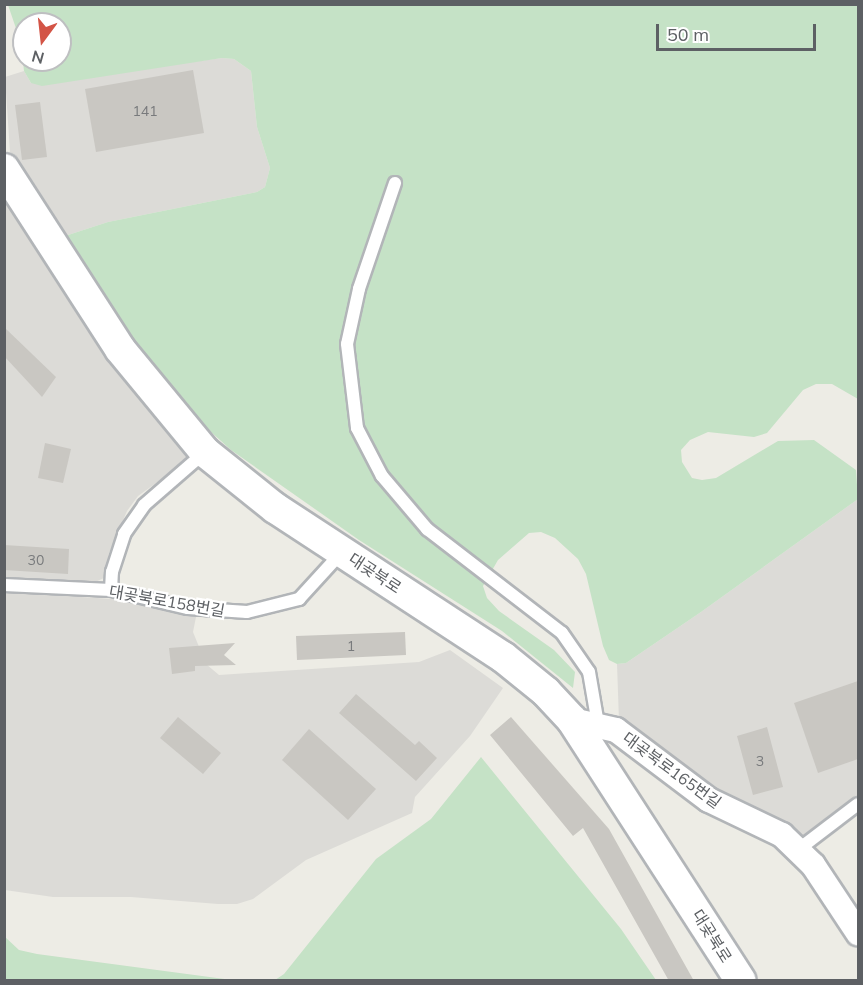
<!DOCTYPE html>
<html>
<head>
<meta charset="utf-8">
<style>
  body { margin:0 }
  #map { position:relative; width:863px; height:985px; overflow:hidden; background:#edece5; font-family:Mulish,"Noto Sans KR",sans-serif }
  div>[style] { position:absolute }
  .industrial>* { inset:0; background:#dcdbd7 }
  .green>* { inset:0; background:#c5e2c6 }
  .building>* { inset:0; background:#c9c7c2 }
  .roads { filter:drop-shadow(2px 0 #b2b5b8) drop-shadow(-2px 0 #b2b5b8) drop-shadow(0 2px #b2b5b8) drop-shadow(0 -2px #b2b5b8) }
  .service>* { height:12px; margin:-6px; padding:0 6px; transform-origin:6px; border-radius:6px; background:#fff }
  .minor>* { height:24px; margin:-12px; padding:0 12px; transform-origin:12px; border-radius:12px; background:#fff }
  .tertiary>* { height:30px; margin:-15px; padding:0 15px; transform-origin:15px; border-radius:15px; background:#fff }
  span { translate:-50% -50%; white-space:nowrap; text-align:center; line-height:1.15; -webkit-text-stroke:4.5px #fff; paint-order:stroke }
  .number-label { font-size:14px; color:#787a7c }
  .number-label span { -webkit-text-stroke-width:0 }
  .street-label { font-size:16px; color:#5d6064 }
  .frame { position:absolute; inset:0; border:6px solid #5d6064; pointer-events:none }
  .north { position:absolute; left:12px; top:12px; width:60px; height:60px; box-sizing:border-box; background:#fff; border:2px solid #bebfc1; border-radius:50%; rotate:195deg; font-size:16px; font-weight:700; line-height:24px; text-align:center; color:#5d6064 }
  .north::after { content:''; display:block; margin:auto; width:21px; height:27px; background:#d35446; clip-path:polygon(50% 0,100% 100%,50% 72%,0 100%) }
  .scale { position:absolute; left:656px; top:24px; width:160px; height:27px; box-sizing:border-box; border:3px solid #5d6064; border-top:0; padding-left:8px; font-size:18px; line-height:21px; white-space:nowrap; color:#5d6064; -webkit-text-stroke:4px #fff; paint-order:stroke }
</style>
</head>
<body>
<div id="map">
  <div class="industrial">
    <div style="clip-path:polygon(222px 58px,234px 59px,251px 71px,257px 127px,270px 168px,265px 187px,257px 192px,108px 222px,65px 236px,10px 152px,5px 77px,24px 71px,31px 83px)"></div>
    <div style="clip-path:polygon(4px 195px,187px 455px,181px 465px,138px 496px,127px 511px,109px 553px,104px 578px,95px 582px,5px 577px)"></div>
    <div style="clip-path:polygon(858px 499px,858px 812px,808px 850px,745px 813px,619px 721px,617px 664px,626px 663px,701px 612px)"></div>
    <div style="clip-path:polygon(5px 592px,112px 599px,196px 617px,193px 632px,206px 664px,219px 675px,419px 662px,450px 650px,503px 688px,470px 736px,415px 797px,412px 813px,306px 860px,253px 899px,237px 904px,218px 904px,131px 897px,53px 897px,5px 890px)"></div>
  </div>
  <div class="green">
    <div style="clip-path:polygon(evenodd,8px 5px,858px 5px,858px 399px,832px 384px,816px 384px,803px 390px,767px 433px,754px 437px,708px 432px,690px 440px,681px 450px,682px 462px,692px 478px,702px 480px,716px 478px,778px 441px,814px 440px,856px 470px,858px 499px,701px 612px,626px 663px,617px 664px,609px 660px,603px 646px,586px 574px,578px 559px,555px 538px,541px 532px,529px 533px,498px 560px,483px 586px,487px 598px,499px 611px,554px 650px,575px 672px,573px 688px,502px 631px,359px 540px,231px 450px,200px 422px,139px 347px,65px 236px,108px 222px,257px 192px,265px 187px,270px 168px,257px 127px,251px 71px,234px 59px,222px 58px,42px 86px,31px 83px,24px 71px,21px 43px,8px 5px,24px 24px,60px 24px,60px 60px,24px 60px,24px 24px)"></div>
    <div style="clip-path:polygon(481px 757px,621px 929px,656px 980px,275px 980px,284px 974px,376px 859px,431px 819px)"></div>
    <div style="clip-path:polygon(4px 936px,19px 950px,37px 954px,232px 980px,5px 980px)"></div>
  </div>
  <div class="building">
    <div style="clip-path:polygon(193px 70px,204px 133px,96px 152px,85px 89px)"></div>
    <div style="clip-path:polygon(40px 102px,47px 157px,22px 160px,15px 105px)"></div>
    <div style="clip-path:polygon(4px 327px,56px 377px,42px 397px,4px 356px)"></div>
    <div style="clip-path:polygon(45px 443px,71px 449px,63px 483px,38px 478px)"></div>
    <div style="clip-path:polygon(4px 545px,69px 549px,68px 574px,4px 570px)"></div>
    <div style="clip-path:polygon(405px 632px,406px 655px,297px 660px,296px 636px)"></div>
    <div style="clip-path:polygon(235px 643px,224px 655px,236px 665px,195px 666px,195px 671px,172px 674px,169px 648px)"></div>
    <div style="clip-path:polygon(858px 681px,858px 759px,818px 773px,794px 703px)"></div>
    <div style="clip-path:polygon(356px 694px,415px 745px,419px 741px,437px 758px,416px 781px,339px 713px)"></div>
    <div style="clip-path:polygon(178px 717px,221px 753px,203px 774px,160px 738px)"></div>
    <div style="clip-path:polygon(511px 717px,609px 829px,694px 981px,669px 981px,583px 828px,573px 836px,490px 735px)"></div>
    <div style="clip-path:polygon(767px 727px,783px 787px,753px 795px,737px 736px)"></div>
    <div style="clip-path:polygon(309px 729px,376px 789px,348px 820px,282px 760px)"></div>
  </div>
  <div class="roads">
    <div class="service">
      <div style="left:395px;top:183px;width:112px;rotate:108.8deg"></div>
      <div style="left:359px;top:289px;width:56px;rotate:102.3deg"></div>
      <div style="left:347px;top:344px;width:85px;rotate:83.2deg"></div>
      <div style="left:357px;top:428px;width:54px;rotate:62.5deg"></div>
      <div style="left:382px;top:476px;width:70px;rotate:49.7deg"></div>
      <div style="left:427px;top:529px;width:170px;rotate:37.6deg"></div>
      <div style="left:562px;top:633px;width:47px;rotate:55.3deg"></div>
      <div style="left:589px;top:672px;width:53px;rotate:80.2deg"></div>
      <div style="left:4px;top:585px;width:107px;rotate:2.7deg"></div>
      <div style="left:111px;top:590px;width:79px;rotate:13.2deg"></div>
      <div style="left:188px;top:608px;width:59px;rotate:3.9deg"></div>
      <div style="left:247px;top:612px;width:54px;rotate:-14deg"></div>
      <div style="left:299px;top:599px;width:62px;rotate:-47.6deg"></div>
      <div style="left:111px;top:590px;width:18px;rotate:-87deg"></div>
      <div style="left:112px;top:572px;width:40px;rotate:-72deg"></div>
      <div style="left:124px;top:534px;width:35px;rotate:-55deg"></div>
      <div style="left:144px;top:505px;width:81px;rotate:-41deg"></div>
      <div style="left:799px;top:849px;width:74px;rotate:-37.3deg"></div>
    </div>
    <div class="minor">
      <div style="left:572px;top:720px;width:45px;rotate:12.8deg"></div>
      <div style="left:616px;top:730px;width:116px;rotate:37deg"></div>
      <div style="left:709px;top:800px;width:81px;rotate:25.6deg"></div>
      <div style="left:782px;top:835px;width:43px;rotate:44.1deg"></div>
      <div style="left:813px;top:865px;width:82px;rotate:56.5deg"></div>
    </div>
    <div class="tertiary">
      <div style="left:4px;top:169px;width:214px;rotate:57.2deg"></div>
      <div style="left:120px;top:349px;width:134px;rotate:50.5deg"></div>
      <div style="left:205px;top:452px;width:90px;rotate:38.7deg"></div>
      <div style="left:275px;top:508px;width:272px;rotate:33.2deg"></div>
      <div style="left:503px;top:657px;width:55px;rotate:39.1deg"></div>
      <div style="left:546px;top:692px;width:38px;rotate:47deg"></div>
      <div style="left:572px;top:720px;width:310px;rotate:57.1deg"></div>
    </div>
  </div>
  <div class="number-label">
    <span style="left:145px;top:111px">141</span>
    <span style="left:36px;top:560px">30</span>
    <span style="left:351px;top:646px">1</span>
    <span style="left:760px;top:761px">3</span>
  </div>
  <div class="street-label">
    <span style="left:375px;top:573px;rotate:33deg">대곶북로</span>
    <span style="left:167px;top:601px;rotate:10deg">대곶북로158번길</span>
    <span style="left:672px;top:770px;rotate:36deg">대곶북로165번길</span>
    <span style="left:712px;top:936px;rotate:58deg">대곶북로</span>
  </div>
  <div class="frame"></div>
  <div class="north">N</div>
  <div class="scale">50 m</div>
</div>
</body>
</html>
